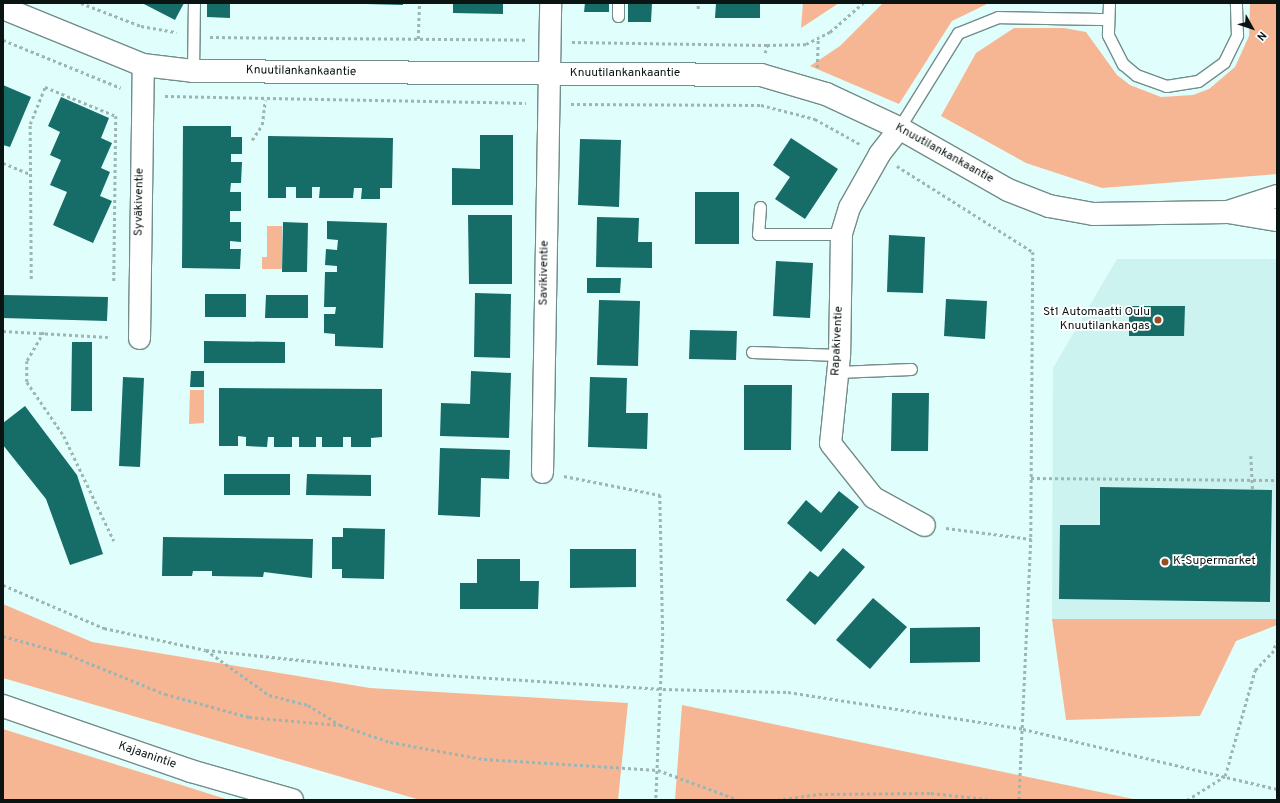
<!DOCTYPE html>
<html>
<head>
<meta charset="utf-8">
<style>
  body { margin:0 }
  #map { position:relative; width:1280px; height:803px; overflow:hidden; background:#e0fefb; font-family:Overpass,sans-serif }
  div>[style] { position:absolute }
  .built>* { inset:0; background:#ccf3f0 }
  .green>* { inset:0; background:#f7b693 }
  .building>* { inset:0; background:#166c67 }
  .path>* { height:2.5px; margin-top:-1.25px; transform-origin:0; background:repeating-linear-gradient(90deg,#9db5b3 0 3px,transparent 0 6px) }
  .roads { filter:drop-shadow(1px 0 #728d8a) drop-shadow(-1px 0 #728d8a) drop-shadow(0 1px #728d8a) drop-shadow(0 -1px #728d8a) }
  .service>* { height:11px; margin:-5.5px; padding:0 5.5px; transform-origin:5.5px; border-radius:5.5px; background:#fff }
  .minor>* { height:21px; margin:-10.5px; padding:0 10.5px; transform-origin:10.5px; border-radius:10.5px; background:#fff }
  .tertiary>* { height:22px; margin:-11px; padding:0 11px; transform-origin:11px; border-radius:11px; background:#fff }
  .secondary>* { height:22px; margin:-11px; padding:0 11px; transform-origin:11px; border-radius:11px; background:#fff }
  .dots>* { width:11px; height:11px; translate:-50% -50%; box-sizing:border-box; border:2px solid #fff; border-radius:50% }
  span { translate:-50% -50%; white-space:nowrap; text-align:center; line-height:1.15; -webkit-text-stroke:3.5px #fff; paint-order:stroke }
  .street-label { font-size:12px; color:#091413 }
  .poi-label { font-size:12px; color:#091413 }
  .right { translate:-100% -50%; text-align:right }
  .left { translate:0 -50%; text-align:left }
  .frame { position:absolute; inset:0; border:4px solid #091413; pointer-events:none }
  .north { position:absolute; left:1232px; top:8px; width:40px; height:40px; -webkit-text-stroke:3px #fff; paint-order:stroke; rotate:130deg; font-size:11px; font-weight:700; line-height:16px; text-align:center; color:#091413 }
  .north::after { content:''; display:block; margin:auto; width:14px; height:18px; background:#091413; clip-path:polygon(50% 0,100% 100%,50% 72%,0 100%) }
</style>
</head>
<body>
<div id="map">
  <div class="built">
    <div style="clip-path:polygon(1117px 259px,1277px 259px,1277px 619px,1052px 619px,1053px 368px)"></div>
  </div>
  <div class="green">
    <div style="clip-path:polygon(803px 3px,839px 3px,801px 28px)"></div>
    <div style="clip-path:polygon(883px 3px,989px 3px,952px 21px,899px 104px,810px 66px,840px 46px)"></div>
    <div style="clip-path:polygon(1250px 3px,1277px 3px,1277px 174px,1102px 188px,1026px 163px,941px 116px,976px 53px,1014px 28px,1064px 28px,1086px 32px,1117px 75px,1130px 85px,1161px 97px,1193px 95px,1209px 89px,1235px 67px,1249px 36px)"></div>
    <div style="clip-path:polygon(267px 226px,282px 226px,282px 269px,262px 269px,262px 257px,267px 257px)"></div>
    <div style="clip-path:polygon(190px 390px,204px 390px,204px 423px,189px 424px)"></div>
    <div style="clip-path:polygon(3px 604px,92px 642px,370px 688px,628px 703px,618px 800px,420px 800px,3px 678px)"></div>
    <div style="clip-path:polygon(1052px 619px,1277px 619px,1277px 625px,1236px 641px,1200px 716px,1066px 720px)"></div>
    <div style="clip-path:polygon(682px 705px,1138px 800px,675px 800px)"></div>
    <div style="clip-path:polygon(3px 729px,229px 800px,3px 800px)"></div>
  </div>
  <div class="building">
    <div style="clip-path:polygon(142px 3px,184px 3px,175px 20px)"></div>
    <div style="clip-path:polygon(207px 3px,230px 3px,230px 18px,207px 17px)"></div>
    <div style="clip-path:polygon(366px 3px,403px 3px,403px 5px,366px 4px)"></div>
    <div style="clip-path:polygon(453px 3px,503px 3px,503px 14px,453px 13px)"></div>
    <div style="clip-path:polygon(585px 3px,609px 3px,609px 12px,584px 12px)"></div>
    <div style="clip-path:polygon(628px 3px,652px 3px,651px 22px,628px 22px)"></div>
    <div style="clip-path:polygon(716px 3px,760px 3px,760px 18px,715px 18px)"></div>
    <div style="clip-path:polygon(3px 85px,31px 97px,10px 147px,3px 145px)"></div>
    <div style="clip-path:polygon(61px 97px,109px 118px,101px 138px,112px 143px,101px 168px,110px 172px,100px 196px,112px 201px,93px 243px,53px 225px,67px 192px,50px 185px,61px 160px,50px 155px,60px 132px,48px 126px)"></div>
    <div style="clip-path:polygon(183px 126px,231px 126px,231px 137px,242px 137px,242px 154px,231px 154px,231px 162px,242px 162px,241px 183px,231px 183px,230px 192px,241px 192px,241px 211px,230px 211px,230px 222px,241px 222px,241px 242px,230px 241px,230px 249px,241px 249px,240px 269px,182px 268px)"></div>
    <div style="clip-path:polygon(480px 135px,513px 135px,513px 205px,452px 205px,452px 168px,480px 169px)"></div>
    <div style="clip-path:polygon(268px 136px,393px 138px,392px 188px,380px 188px,380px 199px,361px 199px,362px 188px,354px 188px,353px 198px,319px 198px,320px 187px,312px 187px,312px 198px,296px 198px,296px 187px,286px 187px,286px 198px,268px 198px)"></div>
    <div style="clip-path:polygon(791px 138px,838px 169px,805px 219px,775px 199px,790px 177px,773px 165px)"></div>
    <div style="clip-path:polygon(580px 139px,621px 140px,619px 207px,578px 205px)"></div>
    <div style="clip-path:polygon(695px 192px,739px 192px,739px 244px,695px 244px)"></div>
    <div style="clip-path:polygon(468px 215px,512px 215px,512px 284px,469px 284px)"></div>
    <div style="clip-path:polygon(597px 217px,639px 218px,638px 242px,652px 242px,652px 268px,596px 267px)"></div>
    <div style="clip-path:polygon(327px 221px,387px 223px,383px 348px,335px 346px,335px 334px,324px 333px,324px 314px,335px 314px,336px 307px,324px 307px,325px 272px,337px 272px,337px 266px,325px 265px,326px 249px,337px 250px,338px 240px,327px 239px)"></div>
    <div style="clip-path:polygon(283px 222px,308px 223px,307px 272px,282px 272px)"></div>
    <div style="clip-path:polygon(889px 235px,925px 237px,923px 293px,887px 292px)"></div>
    <div style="clip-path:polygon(776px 261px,813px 263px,810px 318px,773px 316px)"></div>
    <div style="clip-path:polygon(587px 278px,621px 278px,620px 293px,587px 293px)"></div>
    <div style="clip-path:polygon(475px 293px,511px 294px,510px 358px,474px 357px)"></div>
    <div style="clip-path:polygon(205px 294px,246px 294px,246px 317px,205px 317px)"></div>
    <div style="clip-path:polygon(3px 295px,108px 297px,107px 321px,3px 318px)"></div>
    <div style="clip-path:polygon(266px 295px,308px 295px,308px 318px,265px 318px)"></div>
    <div style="clip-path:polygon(946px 299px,987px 301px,985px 339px,944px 336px)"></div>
    <div style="clip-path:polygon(599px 300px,640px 301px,638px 366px,597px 365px)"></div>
    <div style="clip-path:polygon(1129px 306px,1185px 306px,1184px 336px,1129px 336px)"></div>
    <div style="clip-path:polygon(690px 330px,737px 331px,736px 360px,689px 359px)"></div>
    <div style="clip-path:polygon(204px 341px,285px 342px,285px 363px,204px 363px)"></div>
    <div style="clip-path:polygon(72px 342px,92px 342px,92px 411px,71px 411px)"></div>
    <div style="clip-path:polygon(191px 371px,204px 371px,204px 387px,190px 387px)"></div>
    <div style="clip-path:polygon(471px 371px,511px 373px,509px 438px,440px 436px,441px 403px,470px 404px)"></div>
    <div style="clip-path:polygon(123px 377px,144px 378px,140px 467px,119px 466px)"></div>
    <div style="clip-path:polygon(590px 377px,627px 378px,626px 413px,648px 413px,647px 449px,588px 447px)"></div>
    <div style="clip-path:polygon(744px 385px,792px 385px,791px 450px,744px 450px)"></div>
    <div style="clip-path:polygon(219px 388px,382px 389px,382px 437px,371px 438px,371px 447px,351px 447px,351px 437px,343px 437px,343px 447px,322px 447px,322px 437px,316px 437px,316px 447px,299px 447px,299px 437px,292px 437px,292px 447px,274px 447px,274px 437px,268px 437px,267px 447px,246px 446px,246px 437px,238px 436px,238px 446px,219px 446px)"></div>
    <div style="clip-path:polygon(892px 393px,929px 393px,928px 451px,891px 451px)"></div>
    <div style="clip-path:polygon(25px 406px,77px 475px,103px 554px,70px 565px,46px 499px,3px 445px,3px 423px)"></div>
    <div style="clip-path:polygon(440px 448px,510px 450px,509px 479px,481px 478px,480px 517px,438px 515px)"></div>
    <div style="clip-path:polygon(224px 474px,290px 474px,290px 495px,224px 495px)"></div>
    <div style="clip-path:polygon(307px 474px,371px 475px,371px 496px,306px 495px)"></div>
    <div style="clip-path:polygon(1100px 487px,1272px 490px,1270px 602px,1059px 599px,1060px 525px,1100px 525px)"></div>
    <div style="clip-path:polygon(839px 491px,859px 507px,821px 552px,787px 523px,806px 500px,821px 513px)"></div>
    <div style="clip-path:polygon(343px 528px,385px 529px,384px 579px,342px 578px,342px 569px,332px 569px,332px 537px,343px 537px)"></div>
    <div style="clip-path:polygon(163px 537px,313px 539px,312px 578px,264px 572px,263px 577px,212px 576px,212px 571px,193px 571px,192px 576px,162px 576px)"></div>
    <div style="clip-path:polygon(843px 548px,865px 567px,815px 625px,786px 600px,810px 571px,818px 577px)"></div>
    <div style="clip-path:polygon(570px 549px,636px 549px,636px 587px,570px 588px)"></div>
    <div style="clip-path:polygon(477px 559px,520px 559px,520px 581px,539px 581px,538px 609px,460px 609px,460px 583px,477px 583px)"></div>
    <div style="clip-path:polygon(873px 598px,907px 627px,870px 669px,836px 640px)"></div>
    <div style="clip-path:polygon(980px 627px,980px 662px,910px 663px,910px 628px)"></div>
  </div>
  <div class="path">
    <div style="left:81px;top:3px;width:64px;rotate:21deg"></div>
    <div style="left:141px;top:26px;width:36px;rotate:10deg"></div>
    <div style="left:698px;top:9px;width:6px;rotate:-90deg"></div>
    <div style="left:210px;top:37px;width:317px;rotate:0.5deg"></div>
    <div style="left:418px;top:39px;width:36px;rotate:-88deg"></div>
    <div style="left:3px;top:40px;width:127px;rotate:22.1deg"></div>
    <div style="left:572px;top:42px;width:195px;rotate:0.9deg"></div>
    <div style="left:765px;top:53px;width:8px;rotate:-76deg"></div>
    <div style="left:767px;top:45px;width:39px;rotate:-1deg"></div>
    <div style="left:806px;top:44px;width:27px;rotate:-27deg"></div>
    <div style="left:830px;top:32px;width:44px;rotate:-41.3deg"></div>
    <div style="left:817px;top:68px;width:29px;rotate:-88deg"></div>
    <div style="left:165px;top:96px;width:361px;rotate:1.1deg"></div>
    <div style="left:571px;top:104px;width:190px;rotate:0.3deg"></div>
    <div style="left:761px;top:105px;width:56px;rotate:14.5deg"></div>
    <div style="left:815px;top:119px;width:51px;rotate:29.1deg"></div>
    <div style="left:252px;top:140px;width:18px;rotate:-56deg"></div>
    <div style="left:262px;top:125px;width:25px;rotate:-83deg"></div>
    <div style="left:3px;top:163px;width:29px;rotate:22deg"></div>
    <div style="left:897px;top:166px;width:161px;rotate:32.3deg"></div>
    <div style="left:1033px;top:252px;width:287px;rotate:90.4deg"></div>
    <div style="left:1031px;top:539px;width:261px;rotate:92.6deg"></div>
    <div style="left:31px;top:279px;width:155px;rotate:-90.4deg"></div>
    <div style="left:30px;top:124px;width:40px;rotate:-68deg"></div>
    <div style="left:45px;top:87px;width:77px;rotate:22.2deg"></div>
    <div style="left:116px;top:116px;width:166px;rotate:90.7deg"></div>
    <div style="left:3px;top:331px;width:105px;rotate:3.3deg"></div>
    <div style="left:44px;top:332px;width:34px;rotate:120deg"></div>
    <div style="left:27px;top:361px;width:21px;rotate:90deg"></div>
    <div style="left:27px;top:382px;width:65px;rotate:55.6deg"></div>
    <div style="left:64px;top:436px;width:116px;rotate:64.5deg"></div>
    <div style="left:1251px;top:456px;width:33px;rotate:87deg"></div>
    <div style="left:564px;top:476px;width:98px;rotate:11.2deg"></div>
    <div style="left:660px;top:495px;width:138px;rotate:88.8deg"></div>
    <div style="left:663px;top:633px;width:167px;rotate:92.4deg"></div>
    <div style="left:1031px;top:478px;width:246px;rotate:0.5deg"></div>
    <div style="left:946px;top:528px;width:86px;rotate:7.4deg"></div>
    <div style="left:3px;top:585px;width:110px;rotate:23.1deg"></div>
    <div style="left:104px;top:628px;width:104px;rotate:12.2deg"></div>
    <div style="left:206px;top:650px;width:224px;rotate:6.1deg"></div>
    <div style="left:429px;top:674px;width:234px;rotate:3.7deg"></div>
    <div style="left:663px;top:689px;width:125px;rotate:1.4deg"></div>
    <div style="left:788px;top:692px;width:238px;rotate:8.9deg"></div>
    <div style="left:1023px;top:729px;width:261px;rotate:13.3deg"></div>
    <div style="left:3px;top:636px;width:63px;rotate:15.6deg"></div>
    <div style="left:64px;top:653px;width:109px;rotate:22.1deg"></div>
    <div style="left:165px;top:694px;width:87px;rotate:15.3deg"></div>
    <div style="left:249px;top:717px;width:91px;rotate:5deg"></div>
    <div style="left:340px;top:725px;width:53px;rotate:18.8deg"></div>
    <div style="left:390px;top:742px;width:96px;rotate:10.3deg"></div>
    <div style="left:484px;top:759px;width:174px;rotate:3.6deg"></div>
    <div style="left:658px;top:770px;width:86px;rotate:20.3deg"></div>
    <div style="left:1274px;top:648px;width:8px;rotate:-67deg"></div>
    <div style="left:206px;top:650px;width:77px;rotate:35.5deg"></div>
    <div style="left:269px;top:695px;width:40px;rotate:14.4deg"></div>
    <div style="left:308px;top:705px;width:38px;rotate:32deg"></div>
    <div style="left:777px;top:800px;width:42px;rotate:-8.1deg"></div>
    <div style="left:819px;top:794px;width:112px;rotate:-0.5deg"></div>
    <div style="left:931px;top:793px;width:64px;rotate:6.2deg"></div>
    <div style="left:1187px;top:800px;width:45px;rotate:-32.3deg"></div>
    <div style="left:1225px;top:776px;width:110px;rotate:-74.2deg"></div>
    <div style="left:1255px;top:670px;width:32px;rotate:-46deg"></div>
  </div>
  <div class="roads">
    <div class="service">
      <div style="left:1109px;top:3px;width:32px;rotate:92deg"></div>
      <div style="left:1108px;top:35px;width:33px;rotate:63deg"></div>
      <div style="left:1123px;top:64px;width:17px;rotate:40deg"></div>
      <div style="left:1136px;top:75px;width:32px;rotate:20deg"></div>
      <div style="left:1166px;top:86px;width:32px;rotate:-9deg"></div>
      <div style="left:1198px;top:81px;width:32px;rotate:-36deg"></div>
      <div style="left:1224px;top:62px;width:30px;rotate:-64deg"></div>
      <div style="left:1237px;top:35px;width:32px;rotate:-92deg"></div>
      <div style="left:618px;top:16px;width:13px;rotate:-90deg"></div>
      <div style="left:193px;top:71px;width:68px;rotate:-89.2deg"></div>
      <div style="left:899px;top:128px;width:112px;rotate:-58.2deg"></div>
      <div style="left:958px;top:33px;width:43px;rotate:-21.8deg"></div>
      <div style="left:998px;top:17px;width:109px;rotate:1.1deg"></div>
      <div style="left:760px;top:207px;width:27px;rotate:94deg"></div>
      <div style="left:758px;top:234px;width:83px"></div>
      <div style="left:752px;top:352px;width:87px;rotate:2deg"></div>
      <div style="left:837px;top:372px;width:74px;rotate:-2.3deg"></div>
    </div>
    <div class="minor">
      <div style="left:899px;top:128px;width:33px;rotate:128deg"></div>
      <div style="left:879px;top:154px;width:61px;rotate:119.5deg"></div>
      <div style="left:849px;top:207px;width:28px;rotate:107deg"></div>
      <div style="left:841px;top:234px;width:121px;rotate:90.9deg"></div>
      <div style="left:839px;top:355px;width:88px;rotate:95.8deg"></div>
      <div style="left:830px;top:443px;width:69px;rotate:51.5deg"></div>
      <div style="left:873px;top:497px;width:58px;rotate:28.8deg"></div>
      <div style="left:139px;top:338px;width:273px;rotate:-89.2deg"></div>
      <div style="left:542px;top:472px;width:469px;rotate:-89deg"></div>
    </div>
    <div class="tertiary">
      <div style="left:3px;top:8px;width:151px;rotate:22.2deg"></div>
      <div style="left:143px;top:65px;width:50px;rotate:6.8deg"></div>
      <div style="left:193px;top:71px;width:568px;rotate:0.4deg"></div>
      <div style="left:761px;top:75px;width:68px;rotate:16.3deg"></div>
      <div style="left:826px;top:94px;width:81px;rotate:25deg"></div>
      <div style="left:899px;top:128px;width:125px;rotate:29.6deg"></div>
      <div style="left:1008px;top:190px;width:44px;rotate:21.3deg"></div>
      <div style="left:1049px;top:206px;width:45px;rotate:10.3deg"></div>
      <div style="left:1093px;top:214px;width:135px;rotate:-0.8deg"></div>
      <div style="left:1228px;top:212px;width:50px;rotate:9.3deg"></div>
      <div style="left:1231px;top:211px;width:48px;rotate:-18.1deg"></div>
    </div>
    <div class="secondary">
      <div style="left:3px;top:706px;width:199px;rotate:19.1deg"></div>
      <div style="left:191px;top:771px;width:105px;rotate:16deg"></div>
    </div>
  </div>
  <div class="dots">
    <div style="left:1158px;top:320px;background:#944f24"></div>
    <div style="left:1165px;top:562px;background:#944f24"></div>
  </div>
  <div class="street-label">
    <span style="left:301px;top:72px;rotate:1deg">Knuutilankankaantie</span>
    <span style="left:625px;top:74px">Knuutilankankaantie</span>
    <span style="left:944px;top:154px;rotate:29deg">Knuutilankankaantie</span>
    <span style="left:140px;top:202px;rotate:-89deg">Syväkiventie</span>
    <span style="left:545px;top:273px;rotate:-89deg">Savikiventie</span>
    <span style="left:838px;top:341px;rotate:-87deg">Rapakiventie</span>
    <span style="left:147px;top:756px;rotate:19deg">Kajaanintie</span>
  </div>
  <div class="poi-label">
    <span class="right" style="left:1150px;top:320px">St1 Automaatti Oulu<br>Knuutilankangas</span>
    <span class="left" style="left:1173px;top:562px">K-Supermarket</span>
  </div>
  <div class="frame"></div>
  <div class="north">N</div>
</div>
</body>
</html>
